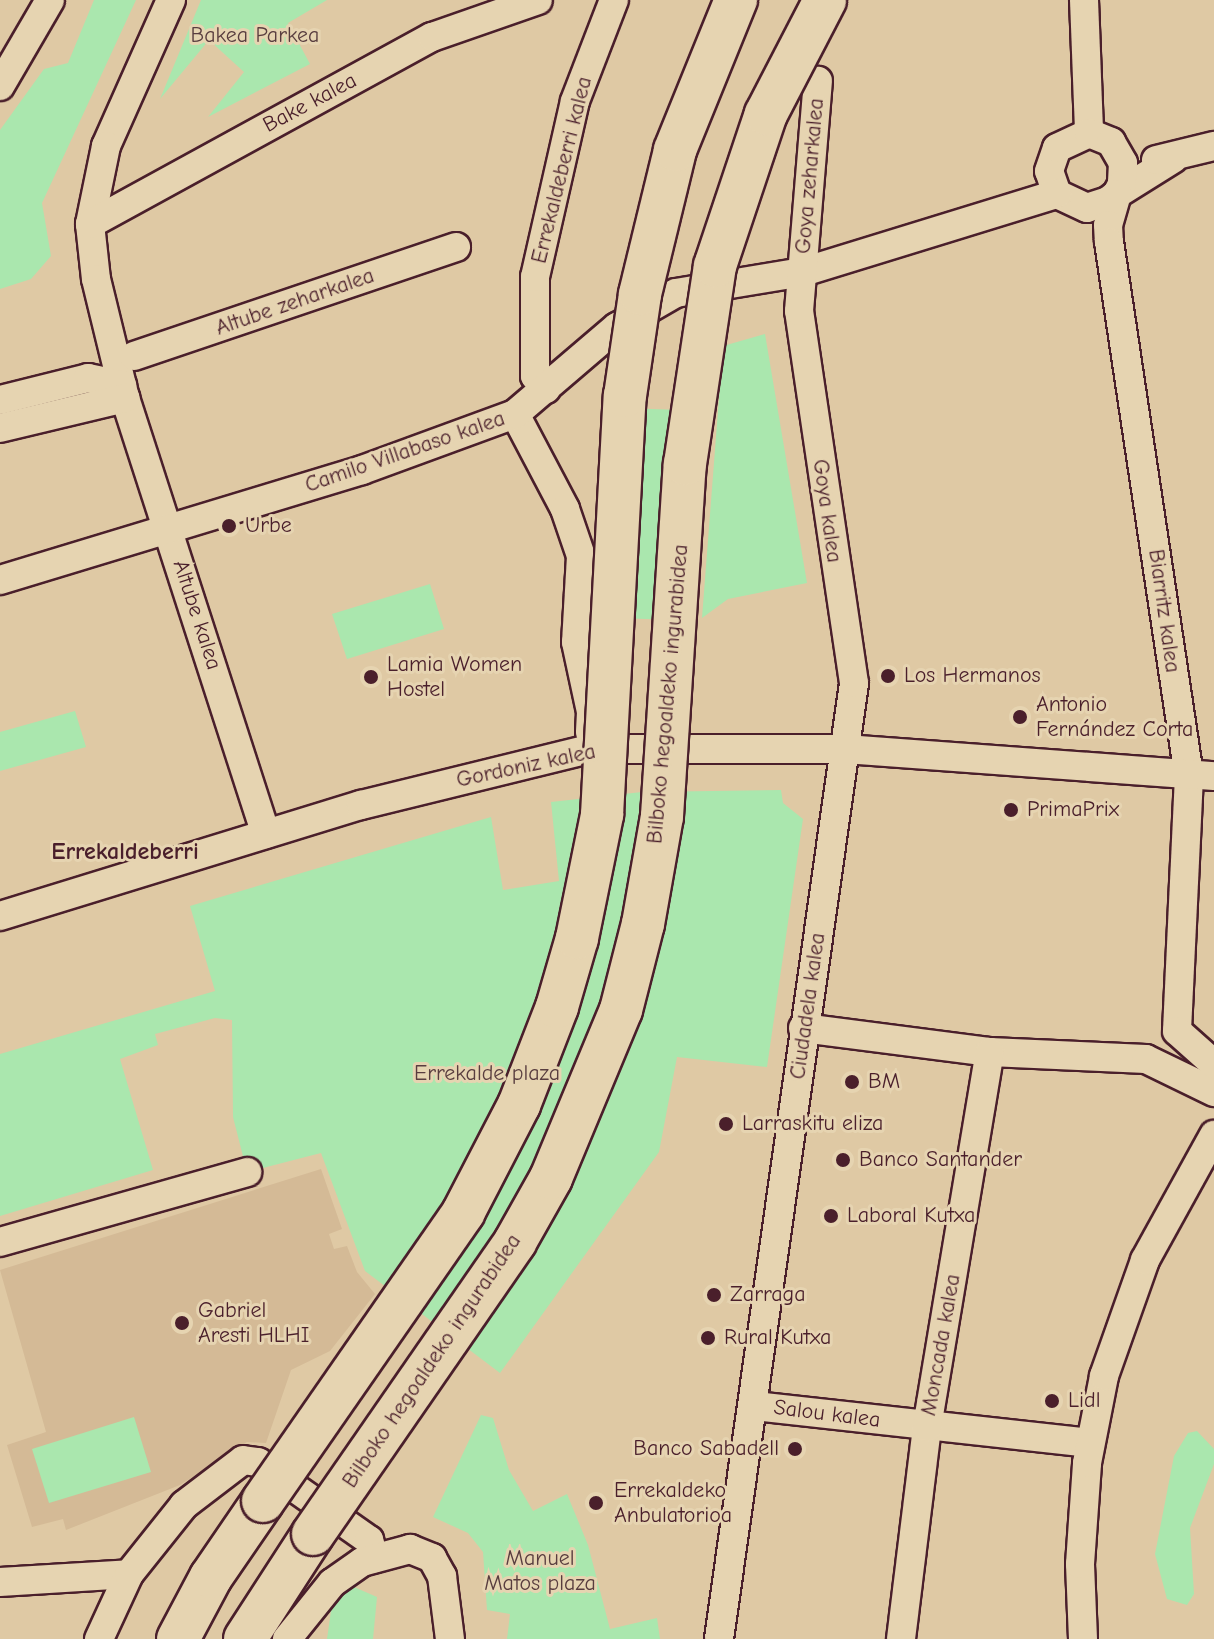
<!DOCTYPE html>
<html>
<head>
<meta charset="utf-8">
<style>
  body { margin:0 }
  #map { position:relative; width:1214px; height:1639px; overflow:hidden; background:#dfc9a4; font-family:"Comic Neue",sans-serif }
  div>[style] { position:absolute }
  .built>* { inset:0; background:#d4ba96 }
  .green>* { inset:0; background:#aae7ae }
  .roads { filter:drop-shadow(2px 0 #4a1f2b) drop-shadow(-2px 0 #4a1f2b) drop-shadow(0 2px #4a1f2b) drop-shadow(0 -2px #4a1f2b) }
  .minor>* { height:28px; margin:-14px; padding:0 14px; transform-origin:14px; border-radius:14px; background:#e6d4b1 }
  .highway>* { height:42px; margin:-21px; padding:0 21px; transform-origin:21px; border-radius:21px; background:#e6d4b1 }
  .bridges { filter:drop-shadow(2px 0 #4a1f2b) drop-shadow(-2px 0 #4a1f2b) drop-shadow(0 2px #4a1f2b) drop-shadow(0 -2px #4a1f2b) }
  .highway-bridge>* { height:42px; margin:-21px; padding:0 21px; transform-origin:21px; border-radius:21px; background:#e6d4b1 }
  .dots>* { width:22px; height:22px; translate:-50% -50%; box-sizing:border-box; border:4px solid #e6d4b1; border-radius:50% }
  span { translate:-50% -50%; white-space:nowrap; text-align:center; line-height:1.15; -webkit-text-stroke:6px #e6d4b1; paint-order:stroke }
  .park-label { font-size:22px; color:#583d3f }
  .street-label { font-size:22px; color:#4a1f2b }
  .poi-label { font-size:22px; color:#4a1f2b }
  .left { translate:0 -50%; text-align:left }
  .right { translate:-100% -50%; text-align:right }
  .neighbourhood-label { font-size:24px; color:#4a1f2b; font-weight:700 }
</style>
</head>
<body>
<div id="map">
  <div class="built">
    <div style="clip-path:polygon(321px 1169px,342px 1229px,329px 1234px,334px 1249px,347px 1246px,357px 1272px,375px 1294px,330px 1351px,291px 1370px,266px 1443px,247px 1442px,180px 1485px,66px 1530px,63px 1519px,32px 1527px,7px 1445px,46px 1432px,0 1270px)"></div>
  </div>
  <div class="green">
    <div style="clip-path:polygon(94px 0,136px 0,42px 203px,51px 256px,31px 279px,0 289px,0 130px,44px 69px,68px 63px)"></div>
    <div style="clip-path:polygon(201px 0,327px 0,288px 23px,310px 64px,208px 117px,244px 72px,209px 40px,160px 99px)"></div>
    <div style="clip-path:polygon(765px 334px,807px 583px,728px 599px,702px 618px,723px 346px)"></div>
    <div style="clip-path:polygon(620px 408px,682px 410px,676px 620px,615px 618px)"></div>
    <div style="clip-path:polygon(430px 584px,444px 629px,347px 659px,332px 614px)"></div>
    <div style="clip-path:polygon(75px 711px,86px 747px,0 771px,0 732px)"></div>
    <div style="clip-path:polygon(781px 790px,783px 803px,803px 819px,767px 1067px,677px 1057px,659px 1152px,500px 1373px,365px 1271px,321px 1153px,247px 1172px,233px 1117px,232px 1020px,215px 1018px,155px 1034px,158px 1045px,120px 1059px,153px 1170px,0 1216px,0 1054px,215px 991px,190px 906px,491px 817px,503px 890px,559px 881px,551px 802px,642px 792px)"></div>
    <div style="clip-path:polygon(481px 1415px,493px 1418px,509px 1470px,533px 1511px,567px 1494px,588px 1545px,610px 1629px,657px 1618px,660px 1639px,507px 1639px,510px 1614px,487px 1610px,483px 1552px,468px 1533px,433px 1517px)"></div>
    <div style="clip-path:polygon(134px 1417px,151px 1472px,49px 1503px,32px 1449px)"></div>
    <div style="clip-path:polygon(1197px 1431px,1214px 1449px,1214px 1464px,1190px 1528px,1194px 1594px,1187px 1605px,1167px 1599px,1155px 1554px,1174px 1456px,1188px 1433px)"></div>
    <div style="clip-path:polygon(354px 1587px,377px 1597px,373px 1639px,327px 1639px,332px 1604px)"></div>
  </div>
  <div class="roads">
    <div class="minor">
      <div style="left:171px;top:0;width:160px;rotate:114deg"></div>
      <div style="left:106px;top:146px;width:80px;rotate:101.6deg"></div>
      <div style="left:90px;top:224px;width:55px;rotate:83.8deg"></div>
      <div style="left:96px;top:279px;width:122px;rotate:76.3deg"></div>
      <div style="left:125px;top:398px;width:458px;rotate:72.1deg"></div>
      <div style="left:1084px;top:0;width:133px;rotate:87.8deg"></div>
      <div style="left:0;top:86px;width:99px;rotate:-59.8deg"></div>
      <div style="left:1173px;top:159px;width:66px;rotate:148deg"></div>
      <div style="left:1117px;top:194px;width:11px;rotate:142deg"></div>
      <div style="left:1108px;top:201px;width:22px;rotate:162deg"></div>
      <div style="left:1087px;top:208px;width:33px;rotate:-155deg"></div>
      <div style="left:1057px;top:194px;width:24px;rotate:-109deg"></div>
      <div style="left:1049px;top:171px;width:24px;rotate:-71deg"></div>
      <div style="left:1057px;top:148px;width:35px;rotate:-25deg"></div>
      <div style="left:1089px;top:133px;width:24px;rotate:22deg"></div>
      <div style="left:1111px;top:142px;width:24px;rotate:60deg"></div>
      <div style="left:1123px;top:163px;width:21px;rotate:93deg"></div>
      <div style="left:1122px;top:184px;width:11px;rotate:117deg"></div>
      <div style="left:1117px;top:194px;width:32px;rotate:106deg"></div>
      <div style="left:1108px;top:225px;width:17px;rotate:87deg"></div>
      <div style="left:1109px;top:242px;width:540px;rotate:81.48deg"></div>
      <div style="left:1189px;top:776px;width:255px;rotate:92.7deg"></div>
      <div style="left:1156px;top:160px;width:60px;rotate:-13.6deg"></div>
      <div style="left:90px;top:224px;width:390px;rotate:-28.7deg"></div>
      <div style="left:432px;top:37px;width:112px;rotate:-19.2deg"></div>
      <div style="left:134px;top:356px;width:340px;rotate:-18.7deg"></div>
      <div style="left:546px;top:389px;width:17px;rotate:-130deg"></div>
      <div style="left:535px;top:376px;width:99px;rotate:-90deg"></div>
      <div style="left:535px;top:277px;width:180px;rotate:-77.2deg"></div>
      <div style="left:575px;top:101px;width:108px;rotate:-68.9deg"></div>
      <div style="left:0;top:400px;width:91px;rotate:-14deg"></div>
      <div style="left:88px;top:378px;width:35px;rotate:12deg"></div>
      <div style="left:515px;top:414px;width:107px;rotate:62.2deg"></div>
      <div style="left:565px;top:509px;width:50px;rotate:71.2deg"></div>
      <div style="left:581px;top:556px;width:86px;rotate:93.3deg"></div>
      <div style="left:576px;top:642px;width:72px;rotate:77.9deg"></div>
      <div style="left:591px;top:712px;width:20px;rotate:93deg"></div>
      <div style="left:0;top:428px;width:129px;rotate:-13.5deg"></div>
      <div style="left:0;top:580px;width:378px;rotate:-16.9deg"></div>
      <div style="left:362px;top:470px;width:163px;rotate:-20.1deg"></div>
      <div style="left:515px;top:414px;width:134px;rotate:-40.5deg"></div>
      <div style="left:617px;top:327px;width:68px;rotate:-30deg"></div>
      <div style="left:676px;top:293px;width:129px;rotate:-9.4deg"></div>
      <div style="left:803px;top:272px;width:266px;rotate:-17.1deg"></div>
      <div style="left:0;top:916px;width:378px;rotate:-17.1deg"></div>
      <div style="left:361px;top:805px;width:235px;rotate:-13.8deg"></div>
      <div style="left:589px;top:749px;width:256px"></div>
      <div style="left:845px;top:749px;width:370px;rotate:4.2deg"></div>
      <div style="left:803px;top:1028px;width:189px;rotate:7.3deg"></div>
      <div style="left:990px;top:1052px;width:156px;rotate:2.6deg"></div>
      <div style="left:1146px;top:1059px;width:76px;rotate:25.9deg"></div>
      <div style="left:1177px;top:1031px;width:50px;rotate:41.7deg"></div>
      <div style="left:0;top:1242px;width:257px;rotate:-15.8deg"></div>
      <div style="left:755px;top:1406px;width:337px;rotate:6.3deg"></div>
      <div style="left:0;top:1582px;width:129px;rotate:-3.5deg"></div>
      <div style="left:99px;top:1639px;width:72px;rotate:-65.2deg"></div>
      <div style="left:129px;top:1574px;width:88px;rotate:-51.4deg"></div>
      <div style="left:184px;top:1505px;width:74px;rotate:-37.3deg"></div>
      <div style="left:243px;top:1460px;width:15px;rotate:8deg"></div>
      <div style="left:258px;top:1462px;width:136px;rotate:35.1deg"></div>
      <div style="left:369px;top:1540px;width:19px;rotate:74deg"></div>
      <div style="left:287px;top:1639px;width:72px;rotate:-51.2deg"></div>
      <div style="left:332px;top:1583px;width:37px;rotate:-35deg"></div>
      <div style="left:362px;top:1562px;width:50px;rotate:-15.2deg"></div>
      <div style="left:410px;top:1549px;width:24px;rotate:22deg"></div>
      <div style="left:432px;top:1558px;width:21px;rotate:61deg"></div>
      <div style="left:442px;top:1576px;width:64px;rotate:82.8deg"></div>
      <div style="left:719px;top:1639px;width:965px;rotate:-81.96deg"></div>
      <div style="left:854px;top:683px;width:376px;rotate:-98.4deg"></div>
      <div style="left:799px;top:311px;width:231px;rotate:-85.3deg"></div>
      <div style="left:901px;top:1639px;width:214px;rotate:-83deg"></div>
      <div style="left:927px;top:1427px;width:380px;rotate:-80.5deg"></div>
      <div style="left:1083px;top:1639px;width:75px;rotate:-92.3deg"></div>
      <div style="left:1080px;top:1564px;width:101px;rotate:-86deg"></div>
      <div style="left:1087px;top:1463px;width:89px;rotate:-78.9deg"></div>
      <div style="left:1104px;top:1376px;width:123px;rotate:-70.5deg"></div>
      <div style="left:1145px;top:1260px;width:143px;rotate:-61.1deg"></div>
    </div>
    <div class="highway">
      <div style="left:178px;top:1639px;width:70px;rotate:-62deg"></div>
      <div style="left:211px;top:1577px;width:92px;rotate:-55.6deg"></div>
      <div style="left:245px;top:1639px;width:125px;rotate:-57.1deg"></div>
    </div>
  </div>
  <div class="bridges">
    <div class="highway-bridge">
      <div style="left:263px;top:1501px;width:351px;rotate:-55.2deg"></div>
      <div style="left:463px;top:1213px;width:122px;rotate:-62.6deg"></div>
      <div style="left:519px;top:1105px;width:105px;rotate:-68.8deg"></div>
      <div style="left:557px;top:1007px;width:72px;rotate:-73.8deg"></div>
      <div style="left:577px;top:938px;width:126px;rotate:-78.5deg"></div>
      <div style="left:602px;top:815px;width:420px;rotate:-86.9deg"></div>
      <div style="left:625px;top:396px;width:103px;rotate:-81.6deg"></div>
      <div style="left:640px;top:294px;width:148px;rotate:-76.3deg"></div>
      <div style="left:675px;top:150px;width:162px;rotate:-67.9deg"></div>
      <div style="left:313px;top:1534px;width:355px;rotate:-55.3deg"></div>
      <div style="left:515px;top:1242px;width:73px;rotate:-60.6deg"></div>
      <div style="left:551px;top:1178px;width:182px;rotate:-67.4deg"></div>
      <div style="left:621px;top:1010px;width:89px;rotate:-75.7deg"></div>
      <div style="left:643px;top:924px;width:110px;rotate:-80deg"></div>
      <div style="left:662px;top:816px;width:353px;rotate:-86.3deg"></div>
      <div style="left:685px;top:464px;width:200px;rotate:-81.4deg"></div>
      <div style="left:715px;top:266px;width:160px;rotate:-71.5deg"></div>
      <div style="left:766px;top:114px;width:128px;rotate:-62.6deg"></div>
    </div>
  </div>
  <div class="dots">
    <div style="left:229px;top:526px;background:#4a1f2b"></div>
    <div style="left:888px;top:676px;background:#4a1f2b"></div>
    <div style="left:371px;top:677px;background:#4a1f2b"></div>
    <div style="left:1020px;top:717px;background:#4a1f2b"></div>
    <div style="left:1011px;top:810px;background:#4a1f2b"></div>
    <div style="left:852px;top:1082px;background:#4a1f2b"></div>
    <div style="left:726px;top:1124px;background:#4a1f2b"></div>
    <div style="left:843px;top:1160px;background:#4a1f2b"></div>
    <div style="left:831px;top:1216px;background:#4a1f2b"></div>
    <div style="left:714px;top:1295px;background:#4a1f2b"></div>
    <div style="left:182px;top:1323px;background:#4a1f2b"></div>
    <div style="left:708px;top:1338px;background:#4a1f2b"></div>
    <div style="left:1052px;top:1401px;background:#4a1f2b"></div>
    <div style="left:795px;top:1449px;background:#4a1f2b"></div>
    <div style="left:596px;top:1503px;background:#4a1f2b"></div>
  </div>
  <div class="park-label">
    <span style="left:255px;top:36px">Bakea Parkea</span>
    <span style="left:487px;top:1074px">Errekalde plaza</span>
    <span style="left:540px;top:1571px">Manuel<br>Matos plaza</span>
  </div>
  <div class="street-label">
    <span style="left:310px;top:103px;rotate:-28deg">Bake kalea</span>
    <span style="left:562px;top:170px;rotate:-76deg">Errekaldeberri kalea</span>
    <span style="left:810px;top:176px;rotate:-85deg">Goya zeharkalea</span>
    <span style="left:295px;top:302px;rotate:-19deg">Altube zeharkalea</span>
    <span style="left:405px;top:452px;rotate:-19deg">Camilo Villabaso kalea</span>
    <span style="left:827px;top:511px;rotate:82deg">Goya kalea</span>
    <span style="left:1164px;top:611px;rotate:82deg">Biarritz kalea</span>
    <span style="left:197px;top:615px;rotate:72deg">Altube kalea</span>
    <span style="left:668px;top:694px;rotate:-85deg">Bilboko hegoaldeko ingurabidea</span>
    <span style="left:526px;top:766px;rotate:-12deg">Gordoniz kalea</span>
    <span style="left:808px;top:1006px;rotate:-82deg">Ciudadela kalea</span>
    <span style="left:941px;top:1345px;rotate:-80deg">Moncada kalea</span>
    <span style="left:432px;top:1361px;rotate:-56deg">Bilboko hegoaldeko ingurabidea</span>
    <span style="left:827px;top:1414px;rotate:7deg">Salou kalea</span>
  </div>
  <div class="poi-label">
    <span class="left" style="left:245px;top:526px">Urbe</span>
    <span class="left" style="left:387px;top:677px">Lamia Women<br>Hostel</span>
    <span class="left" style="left:904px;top:676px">Los Hermanos</span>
    <span class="left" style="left:1036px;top:717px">Antonio<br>Fernández Corta</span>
    <span class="left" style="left:1027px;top:810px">PrimaPrix</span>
    <span class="left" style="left:868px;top:1082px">BM</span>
    <span class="left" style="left:742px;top:1124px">Larraskitu eliza</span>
    <span class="left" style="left:859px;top:1160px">Banco Santander</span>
    <span class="left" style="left:847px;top:1216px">Laboral Kutxa</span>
    <span class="left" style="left:730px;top:1295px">Zarraga</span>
    <span class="left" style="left:198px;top:1323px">Gabriel<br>Aresti HLHI</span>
    <span class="left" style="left:724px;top:1338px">Rural Kutxa</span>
    <span class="left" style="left:1068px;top:1401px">Lidl</span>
    <span class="right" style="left:779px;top:1449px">Banco Sabadell</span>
    <span class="left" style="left:614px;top:1503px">Errekaldeko<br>Anbulatorioa</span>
  </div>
  <div class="neighbourhood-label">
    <span style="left:125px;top:852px">Errekaldeberri</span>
  </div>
</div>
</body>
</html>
